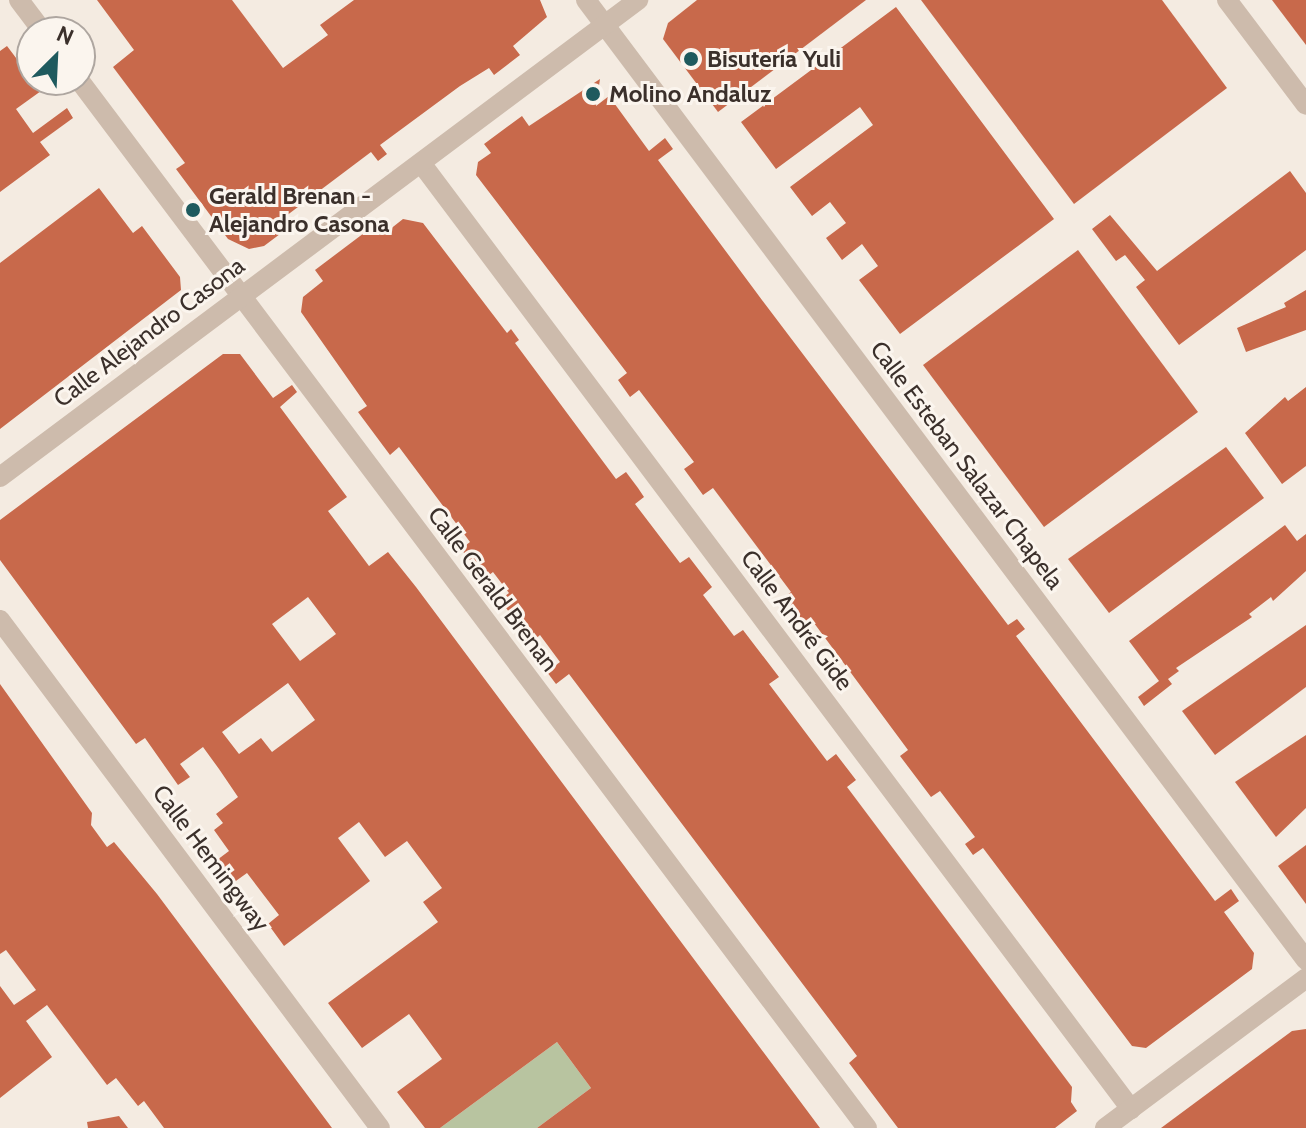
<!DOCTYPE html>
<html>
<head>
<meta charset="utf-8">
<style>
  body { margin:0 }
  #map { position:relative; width:1306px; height:1128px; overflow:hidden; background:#f4ebe1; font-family:Cabin,sans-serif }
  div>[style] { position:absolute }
  .green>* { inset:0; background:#b8c4a0 }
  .building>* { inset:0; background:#c8694b }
  .minor>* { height:20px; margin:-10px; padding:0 10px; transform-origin:10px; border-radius:10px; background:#cdbbac }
  .dots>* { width:22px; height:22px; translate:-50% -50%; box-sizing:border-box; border:4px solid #fbf5ee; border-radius:50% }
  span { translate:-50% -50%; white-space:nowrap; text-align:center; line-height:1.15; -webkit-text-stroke:6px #fbf5ee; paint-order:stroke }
  .poi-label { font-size:24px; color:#3b302b; font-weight:700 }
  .left { translate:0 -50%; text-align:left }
  .street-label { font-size:24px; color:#3b302b }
  .north { position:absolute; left:16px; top:16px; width:80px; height:80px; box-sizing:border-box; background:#fbf5ee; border:2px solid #aea6a0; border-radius:50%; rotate:24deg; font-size:22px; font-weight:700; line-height:32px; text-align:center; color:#3b302b }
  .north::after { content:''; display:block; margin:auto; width:28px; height:36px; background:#1f5a5e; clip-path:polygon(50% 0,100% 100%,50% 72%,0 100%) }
</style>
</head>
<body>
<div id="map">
  <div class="green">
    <div style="clip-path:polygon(557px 1042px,591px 1088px,537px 1128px,440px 1128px)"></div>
  </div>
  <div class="building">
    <div style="clip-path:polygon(97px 0,232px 0,283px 68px,328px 35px,320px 25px,354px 0,540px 0,547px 17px,513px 46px,520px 55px,494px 75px,489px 68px,460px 86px,380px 145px,387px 154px,378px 161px,371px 152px,286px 216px,292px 225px,264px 246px,249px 249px,228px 239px,176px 169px,185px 163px,113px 67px,134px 50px)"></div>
    <div style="clip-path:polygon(697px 0,866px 0,718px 112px,663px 39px,668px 23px)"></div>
    <div style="clip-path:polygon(921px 0,1162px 0,1227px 88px,1074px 204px)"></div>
    <div style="clip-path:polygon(1272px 0,1306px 0,1306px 45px,1278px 8px)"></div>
    <div style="clip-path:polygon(896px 7px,1054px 219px,900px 334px,859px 280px,878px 266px,862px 244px,842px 260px,826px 238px,846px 223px,830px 202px,812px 216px,790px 187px,873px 125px,860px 107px,776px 169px,741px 122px)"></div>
    <div style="clip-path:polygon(7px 46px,41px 91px,16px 109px,33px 133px,67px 108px,73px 118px,40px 142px,50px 155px,0 192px,0 51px)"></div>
    <div style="clip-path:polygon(600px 79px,596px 106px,609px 96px,649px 151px,665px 138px,673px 149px,658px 160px,765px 304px,1008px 625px,1017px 619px,1025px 629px,1016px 636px,1215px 901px,1231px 889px,1239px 901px,1224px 912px,1254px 953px,1252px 969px,1146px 1048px,1132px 1046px,983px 848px,973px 855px,965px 844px,975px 837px,940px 791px,931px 797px,900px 756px,908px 750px,814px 623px,805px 630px,790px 611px,781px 600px,791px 592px,713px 488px,703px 495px,684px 469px,694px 462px,639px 390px,630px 397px,618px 380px,627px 373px,476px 175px,478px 162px,491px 153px,484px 144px,522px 116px,529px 126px)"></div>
    <div style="clip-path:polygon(1290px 171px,1306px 193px,1306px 250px,1179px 345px,1136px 287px,1145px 280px,1125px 255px,1116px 261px,1092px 229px,1110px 215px,1157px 271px)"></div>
    <div style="clip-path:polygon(99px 188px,133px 233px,142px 226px,180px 277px,181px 290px,0 429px,0 263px)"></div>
    <div style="clip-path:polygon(403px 219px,423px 223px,507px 333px,511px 329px,519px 340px,515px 343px,616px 479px,626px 472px,638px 488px,644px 497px,635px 504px,680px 563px,689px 557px,712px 587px,703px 595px,734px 636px,743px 630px,779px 677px,769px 684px,827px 761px,836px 754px,856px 780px,847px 787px,1072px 1087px,1071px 1102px,1077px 1111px,1055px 1128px,898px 1128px,849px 1063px,857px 1056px,569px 674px,556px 684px,547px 672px,560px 662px,540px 635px,532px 642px,500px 600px,509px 593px,493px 572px,484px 579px,461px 549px,470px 542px,399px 447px,390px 455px,358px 412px,367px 406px,301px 312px,303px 297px,323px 281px,315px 270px,376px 224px,384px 234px)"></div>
    <div style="clip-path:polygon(1078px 250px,1198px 412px,1044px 527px,923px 365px)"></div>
    <div style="clip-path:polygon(1306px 290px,1306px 330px,1246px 352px,1237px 328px,1286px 307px,1284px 303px)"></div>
    <div style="clip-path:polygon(evenodd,223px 354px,240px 354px,273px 398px,292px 385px,297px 392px,280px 407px,347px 497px,328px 511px,369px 566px,388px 552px,416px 587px,820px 1128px,537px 1128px,591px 1088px,557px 1042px,440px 1128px,425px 1128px,397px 1092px,442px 1059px,409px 1014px,362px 1048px,328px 1003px,438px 922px,423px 902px,442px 888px,407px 841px,385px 857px,359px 822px,338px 838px,370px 881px,284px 946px,268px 924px,279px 915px,247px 873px,233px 883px,217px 860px,229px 851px,214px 830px,223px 823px,216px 814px,238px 797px,219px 769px,203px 747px,180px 764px,190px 777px,178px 785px,145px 738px,136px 744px,0 560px,0 520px,223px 354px,308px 597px,336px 634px,300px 661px,272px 624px,308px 597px,223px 354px,288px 683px,315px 720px,272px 752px,261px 738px,239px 754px,222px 732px,288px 683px)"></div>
    <div style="clip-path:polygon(1306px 387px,1306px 466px,1282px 484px,1245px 433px,1285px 397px,1288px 401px)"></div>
    <div style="clip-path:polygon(1226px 447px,1264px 498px,1109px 613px,1068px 559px)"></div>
    <div style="clip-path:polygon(1285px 525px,1297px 541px,1306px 534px,1306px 571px,1273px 601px,1271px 597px,1249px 614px,1252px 617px,1176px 668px,1179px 671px,1168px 679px,1172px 684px,1144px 706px,1138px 697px,1159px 681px,1129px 641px)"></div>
    <div style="clip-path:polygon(1306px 625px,1306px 687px,1215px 755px,1182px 711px)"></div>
    <div style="clip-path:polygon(0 684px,92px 813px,91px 825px,107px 847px,114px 842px,157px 894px,332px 1128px,164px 1128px,144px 1101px,138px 1106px,116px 1078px,107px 1085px,47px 1005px,26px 1021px,52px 1057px,0 1098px,0 986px,14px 1005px,36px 990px,6px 950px,0 954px)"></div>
    <div style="clip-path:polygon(1306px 735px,1306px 808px,1276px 837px,1235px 782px)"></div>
    <div style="clip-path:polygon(1306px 845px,1306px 904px,1278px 866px)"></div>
    <div style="clip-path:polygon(1306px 1029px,1306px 1128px,1161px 1128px,1292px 1031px)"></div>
    <div style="clip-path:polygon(119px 1116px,128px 1128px,88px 1128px,87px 1122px)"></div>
  </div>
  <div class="minor">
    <div style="left:19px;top:0;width:40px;rotate:53deg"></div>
    <div style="left:586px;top:0;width:1200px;rotate:53.13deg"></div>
    <div style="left:1227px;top:0;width:131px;rotate:53deg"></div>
    <div style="left:79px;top:80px;width:1311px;rotate:53.06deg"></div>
    <div style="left:421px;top:163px;width:1183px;rotate:53.11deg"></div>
    <div style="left:0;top:477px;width:797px;rotate:-36.78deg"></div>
    <div style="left:0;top:620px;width:634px;rotate:53.2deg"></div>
    <div style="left:1105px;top:1128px;width:251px;rotate:-36.7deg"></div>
  </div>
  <div class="dots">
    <div style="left:691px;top:59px;background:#1f5a5e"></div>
    <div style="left:593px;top:94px;background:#1f5a5e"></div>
    <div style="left:193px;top:210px;background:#1f5a5e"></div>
  </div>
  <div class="poi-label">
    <span class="left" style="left:707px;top:59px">Bisutería Yuli</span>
    <span class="left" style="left:609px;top:94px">Molino Andaluz</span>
    <span class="left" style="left:209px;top:210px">Gerald Brenan -<br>Alejandro Casona</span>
  </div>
  <div class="street-label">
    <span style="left:149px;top:332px;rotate:-37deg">Calle Alejandro Casona</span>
    <span style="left:967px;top:465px;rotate:53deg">Calle Esteban Salazar Chapela</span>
    <span style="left:493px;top:589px;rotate:53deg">Calle Gerald Brenan</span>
    <span style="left:797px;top:620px;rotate:53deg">Calle André Gide</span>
    <span style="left:211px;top:858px;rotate:53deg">Calle Hemingway</span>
  </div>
  <div class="north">N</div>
</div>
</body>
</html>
